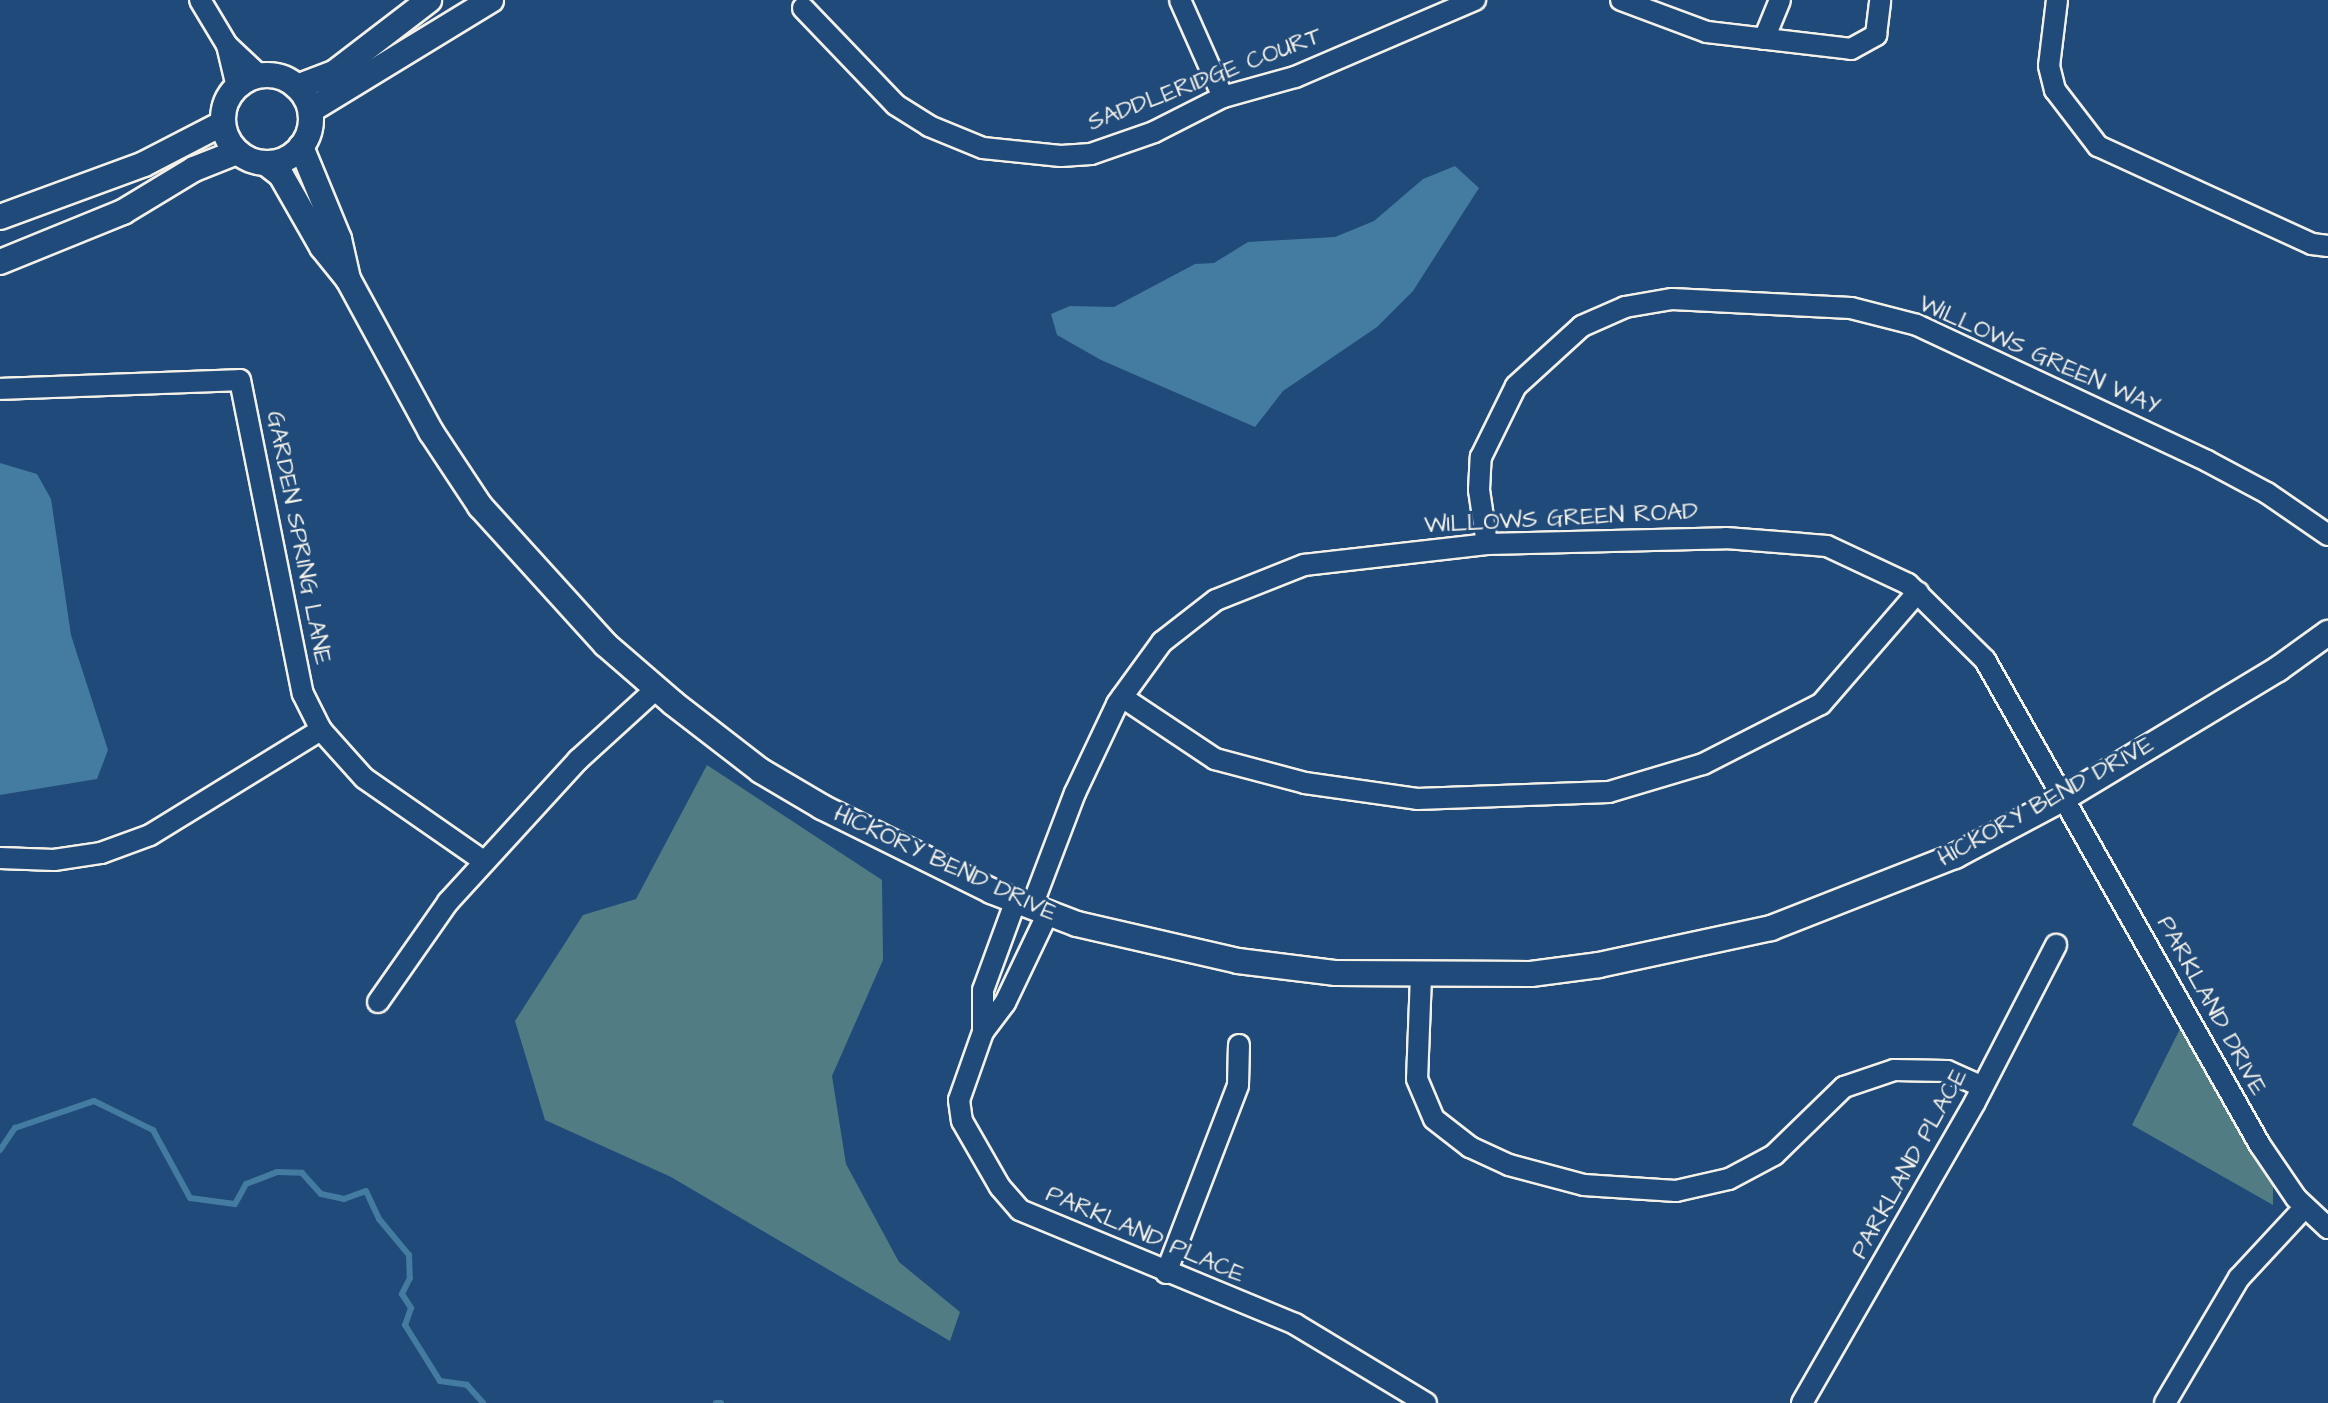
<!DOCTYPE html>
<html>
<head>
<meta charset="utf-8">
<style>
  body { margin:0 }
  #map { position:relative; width:2328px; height:1403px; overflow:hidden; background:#1f4a7a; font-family:"Architects Daughter",sans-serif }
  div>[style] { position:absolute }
  .green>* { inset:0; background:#517c84 }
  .water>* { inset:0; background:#447ba0 }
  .stream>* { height:6px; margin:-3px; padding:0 3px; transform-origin:3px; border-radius:3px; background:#447ba0 }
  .roads { filter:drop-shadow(2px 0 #f4f1e8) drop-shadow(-2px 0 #f4f1e8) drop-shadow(0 2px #f4f1e8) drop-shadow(0 -2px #f4f1e8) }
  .minor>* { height:20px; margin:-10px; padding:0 10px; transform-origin:10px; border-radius:10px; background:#1f4a7a }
  .tertiary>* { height:24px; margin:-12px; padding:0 12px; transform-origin:12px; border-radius:12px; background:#1f4a7a }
  .tertiary>.ring { margin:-12px; padding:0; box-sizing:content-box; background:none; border:24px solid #1f4a7a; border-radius:50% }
  span { translate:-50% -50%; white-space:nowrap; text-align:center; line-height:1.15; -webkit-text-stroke:6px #1f4a7a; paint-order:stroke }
  .street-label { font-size:24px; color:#f4f1e8 }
</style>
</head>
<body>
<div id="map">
  <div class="green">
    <div style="clip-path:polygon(707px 765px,882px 880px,883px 960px,832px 1076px,846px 1164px,899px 1262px,960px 1312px,950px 1341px,671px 1177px,545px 1120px,515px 1021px,583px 915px,636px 899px)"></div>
    <div style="clip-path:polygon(2180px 1029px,2273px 1183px,2273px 1205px,2132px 1125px)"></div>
  </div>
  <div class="water">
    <div style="clip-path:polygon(1455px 166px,1479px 188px,1413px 291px,1377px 327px,1283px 391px,1255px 427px,1101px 360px,1057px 335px,1051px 314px,1070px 306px,1114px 307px,1195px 264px,1214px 263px,1248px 242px,1335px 237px,1374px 221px,1423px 179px)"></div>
    <div style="clip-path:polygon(0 463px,37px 474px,51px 499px,71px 635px,108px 750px,97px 779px,0 795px)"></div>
  </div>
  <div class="stream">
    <div style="left:0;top:1150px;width:27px;rotate:-56deg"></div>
    <div style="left:15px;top:1128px;width:83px;rotate:-18.9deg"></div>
    <div style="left:94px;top:1101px;width:66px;rotate:26.2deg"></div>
    <div style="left:153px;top:1130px;width:77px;rotate:61.4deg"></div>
    <div style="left:190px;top:1198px;width:45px;rotate:7.6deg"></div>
    <div style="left:235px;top:1204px;width:23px;rotate:-61deg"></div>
    <div style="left:246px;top:1184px;width:33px;rotate:-21deg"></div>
    <div style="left:277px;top:1172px;width:25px;rotate:2deg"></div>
    <div style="left:302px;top:1173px;width:28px;rotate:48deg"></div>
    <div style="left:321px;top:1194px;width:24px;rotate:12deg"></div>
    <div style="left:344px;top:1199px;width:23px;rotate:-20deg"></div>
    <div style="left:366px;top:1191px;width:31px;rotate:65deg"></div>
    <div style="left:379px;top:1219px;width:47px;rotate:50.2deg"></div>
    <div style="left:409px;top:1255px;width:23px;rotate:88deg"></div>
    <div style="left:410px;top:1278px;width:18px;rotate:117deg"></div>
    <div style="left:402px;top:1294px;width:17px;rotate:57deg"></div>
    <div style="left:411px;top:1308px;width:18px;rotate:109deg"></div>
    <div style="left:405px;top:1325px;width:66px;rotate:58deg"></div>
    <div style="left:440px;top:1381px;width:27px;rotate:8deg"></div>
    <div style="left:467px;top:1385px;width:24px;rotate:48deg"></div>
    <div style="left:716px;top:1403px;width:5px"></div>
  </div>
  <div class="roads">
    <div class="minor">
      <div style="left:200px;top:0;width:52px;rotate:59deg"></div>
      <div style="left:227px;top:45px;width:44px;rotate:43.2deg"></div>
      <div style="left:1180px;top:0;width:106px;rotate:66.1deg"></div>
      <div style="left:1621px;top:0;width:92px;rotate:20.4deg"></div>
      <div style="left:1707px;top:32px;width:145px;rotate:6.7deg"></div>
      <div style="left:1851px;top:49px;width:29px;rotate:-29deg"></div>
      <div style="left:1876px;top:35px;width:35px;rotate:-83deg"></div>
      <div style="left:2057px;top:0;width:66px;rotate:96.9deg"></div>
      <div style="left:2049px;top:66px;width:25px;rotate:76deg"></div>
      <div style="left:2055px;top:90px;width:71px;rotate:52.5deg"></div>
      <div style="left:2098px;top:146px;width:235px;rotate:24.6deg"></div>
      <div style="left:2312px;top:244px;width:16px;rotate:7deg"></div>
      <div style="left:803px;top:8px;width:134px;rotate:46.2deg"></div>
      <div style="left:896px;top:105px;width:39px;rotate:32deg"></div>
      <div style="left:929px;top:126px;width:58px;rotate:22.2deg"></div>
      <div style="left:983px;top:148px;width:78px;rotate:5.9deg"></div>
      <div style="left:1061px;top:156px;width:30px;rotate:-4deg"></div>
      <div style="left:1091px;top:154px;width:67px;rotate:-19.2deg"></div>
      <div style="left:1154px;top:132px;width:77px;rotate:-26.9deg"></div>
      <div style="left:1223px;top:97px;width:75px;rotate:-15.5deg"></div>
      <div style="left:1295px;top:77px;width:196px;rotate:-23.2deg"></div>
      <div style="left:1764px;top:39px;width:42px;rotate:-67.7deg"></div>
      <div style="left:227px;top:45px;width:43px;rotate:76.6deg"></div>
      <div style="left:0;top:389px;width:240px;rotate:-2.1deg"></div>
      <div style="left:240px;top:380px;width:320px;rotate:78.7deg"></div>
      <div style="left:303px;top:694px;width:40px;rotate:63.4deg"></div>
      <div style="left:321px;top:730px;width:64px;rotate:48.1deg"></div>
      <div style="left:364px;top:778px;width:147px;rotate:34.8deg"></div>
      <div style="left:1487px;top:544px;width:55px;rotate:-98.4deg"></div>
      <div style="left:1479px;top:490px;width:33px;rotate:-87deg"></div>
      <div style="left:1481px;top:457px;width:79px;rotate:-63.8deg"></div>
      <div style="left:1516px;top:386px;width:89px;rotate:-42.3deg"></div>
      <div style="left:1582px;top:326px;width:47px;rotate:-23.8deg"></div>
      <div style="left:1625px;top:307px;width:48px;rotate:-9.7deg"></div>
      <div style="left:1672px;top:299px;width:179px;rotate:2.9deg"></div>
      <div style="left:1851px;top:308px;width:68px;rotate:14.4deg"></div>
      <div style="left:1917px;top:325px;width:320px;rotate:25.1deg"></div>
      <div style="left:2207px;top:461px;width:68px;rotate:28.1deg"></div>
      <div style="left:2267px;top:493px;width:74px;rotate:34.5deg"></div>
      <div style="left:1122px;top:697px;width:112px;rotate:33.7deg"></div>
      <div style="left:1215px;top:759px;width:93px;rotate:14.9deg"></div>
      <div style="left:1305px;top:783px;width:113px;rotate:8.1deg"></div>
      <div style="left:1417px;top:799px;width:192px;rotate:-2.1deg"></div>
      <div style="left:1609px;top:792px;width:98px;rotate:-16.6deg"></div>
      <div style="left:1703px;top:764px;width:132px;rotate:-27deg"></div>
      <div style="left:1821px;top:704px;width:148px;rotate:-49.1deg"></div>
      <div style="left:0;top:858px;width:54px;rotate:2.1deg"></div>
      <div style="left:54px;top:860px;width:48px;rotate:-8.5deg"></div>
      <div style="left:101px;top:853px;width:52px;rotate:-20.2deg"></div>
      <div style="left:150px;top:835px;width:201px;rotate:-31.6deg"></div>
      <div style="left:1016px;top:900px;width:96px;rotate:110.1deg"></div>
      <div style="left:983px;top:990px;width:42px;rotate:90deg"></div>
      <div style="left:983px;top:1032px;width:36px;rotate:-53deg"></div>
      <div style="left:1005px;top:1003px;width:100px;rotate:-64.5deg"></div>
      <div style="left:1032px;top:906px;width:121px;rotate:-69.2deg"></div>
      <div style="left:1075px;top:793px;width:98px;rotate:-64.7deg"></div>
      <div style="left:1117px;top:704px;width:77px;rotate:-54deg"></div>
      <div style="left:1162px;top:642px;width:68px;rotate:-37.9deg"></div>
      <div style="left:1216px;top:600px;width:95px;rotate:-21.7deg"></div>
      <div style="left:1304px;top:565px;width:184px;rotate:-6.5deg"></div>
      <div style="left:1487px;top:544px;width:239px;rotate:-1.4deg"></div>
      <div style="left:1726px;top:538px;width:101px;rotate:4.5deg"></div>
      <div style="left:1827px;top:546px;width:89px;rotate:25.1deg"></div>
      <div style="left:1908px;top:584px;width:108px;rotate:44.6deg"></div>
      <div style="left:1985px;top:660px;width:558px;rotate:60.45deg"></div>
      <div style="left:2260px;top:1145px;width:64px;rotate:55.8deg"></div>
      <div style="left:2296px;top:1198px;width:44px;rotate:43.2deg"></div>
      <div style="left:1421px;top:976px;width:103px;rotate:92.2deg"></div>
      <div style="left:1417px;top:1079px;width:43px;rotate:67deg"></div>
      <div style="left:1434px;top:1119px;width:46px;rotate:37.9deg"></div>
      <div style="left:1470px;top:1147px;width:43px;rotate:24.8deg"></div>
      <div style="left:1509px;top:1165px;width:78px;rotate:14.9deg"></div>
      <div style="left:1584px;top:1185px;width:92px;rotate:3.7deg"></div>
      <div style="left:1676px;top:1191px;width:54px;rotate:-12.8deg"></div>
      <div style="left:1729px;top:1179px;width:51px;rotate:-28.1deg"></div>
      <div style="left:1774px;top:1155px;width:98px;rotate:-44.2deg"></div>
      <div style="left:1844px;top:1087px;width:53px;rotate:-18.8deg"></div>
      <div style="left:1894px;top:1070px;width:53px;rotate:1.1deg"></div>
      <div style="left:1947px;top:1071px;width:39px;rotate:24deg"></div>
      <div style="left:378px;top:1002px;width:122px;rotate:-55deg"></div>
      <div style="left:448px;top:902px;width:193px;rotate:-47.5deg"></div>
      <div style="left:578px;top:760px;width:105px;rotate:-42.3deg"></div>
      <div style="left:983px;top:1032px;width:72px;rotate:109.4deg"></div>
      <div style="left:959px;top:1100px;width:21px;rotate:82deg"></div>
      <div style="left:962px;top:1121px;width:76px;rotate:60.1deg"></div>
      <div style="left:1000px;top:1187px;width:30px;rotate:49deg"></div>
      <div style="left:1020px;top:1210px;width:298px;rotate:22.5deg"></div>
      <div style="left:1295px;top:1324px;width:153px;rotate:31.1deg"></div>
      <div style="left:1166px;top:1273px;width:201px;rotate:-69deg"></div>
      <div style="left:1238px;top:1085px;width:40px;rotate:-88.6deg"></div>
      <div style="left:1802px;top:1403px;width:347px;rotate:-60.1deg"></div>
      <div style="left:1975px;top:1102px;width:177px;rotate:-62.7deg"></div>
      <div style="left:2165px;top:1403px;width:145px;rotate:-59.4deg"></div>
      <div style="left:2239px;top:1278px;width:97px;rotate:-47.1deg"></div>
    </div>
    <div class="tertiary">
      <div class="ring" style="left:223px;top:75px;width:64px;height:64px"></div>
      <div style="left:297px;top:87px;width:40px;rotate:-21deg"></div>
      <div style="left:334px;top:73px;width:120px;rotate:-37.5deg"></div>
      <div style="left:311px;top:110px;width:211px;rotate:-31.4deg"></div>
      <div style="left:267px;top:164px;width:18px;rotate:38deg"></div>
      <div style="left:281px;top:175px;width:83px;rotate:60.3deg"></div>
      <div style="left:322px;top:247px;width:41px;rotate:50.9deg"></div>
      <div style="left:348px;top:279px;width:41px;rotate:-102.7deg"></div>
      <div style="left:339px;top:239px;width:100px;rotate:-112.4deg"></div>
      <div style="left:0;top:217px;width:153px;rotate:-20.2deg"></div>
      <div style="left:144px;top:164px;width:89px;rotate:-27.4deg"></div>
      <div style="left:0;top:262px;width:133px;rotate:-22.1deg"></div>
      <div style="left:123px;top:212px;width:83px;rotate:-31.2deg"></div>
      <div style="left:194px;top:169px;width:46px;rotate:-21.6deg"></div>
      <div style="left:348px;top:279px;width:174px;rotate:61.5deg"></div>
      <div style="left:431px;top:432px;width:89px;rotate:56.5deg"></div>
      <div style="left:480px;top:506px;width:186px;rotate:47.8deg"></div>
      <div style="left:605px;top:644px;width:90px;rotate:40.9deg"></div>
      <div style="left:673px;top:703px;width:111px;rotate:37.7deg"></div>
      <div style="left:761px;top:771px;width:71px;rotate:30.5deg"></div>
      <div style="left:822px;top:807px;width:189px;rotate:26.4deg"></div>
      <div style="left:991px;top:891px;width:92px;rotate:21deg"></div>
      <div style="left:1077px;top:924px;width:165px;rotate:12.9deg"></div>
      <div style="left:1238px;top:961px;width:99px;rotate:7deg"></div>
      <div style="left:1336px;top:973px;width:195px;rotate:0.3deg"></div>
      <div style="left:1531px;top:974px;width:69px;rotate:-7.5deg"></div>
      <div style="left:1599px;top:965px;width:176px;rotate:-12.1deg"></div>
      <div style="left:1771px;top:928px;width:198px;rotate:-21.4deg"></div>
      <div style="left:1955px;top:856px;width:123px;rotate:-28deg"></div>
      <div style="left:2064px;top:798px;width:250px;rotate:-31.1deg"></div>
      <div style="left:2278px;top:669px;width:62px;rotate:-35.8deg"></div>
    </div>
  </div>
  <div class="street-label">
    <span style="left:1205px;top:80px;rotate:-21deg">SADDLERIDGE COURT</span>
    <span style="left:2039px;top:356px;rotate:24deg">WILLOWS GREEN WAY</span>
    <span style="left:1561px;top:519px;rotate:-3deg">WILLOWS GREEN ROAD</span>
    <span style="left:298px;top:538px;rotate:79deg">GARDEN SPRING LANE</span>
    <span style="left:2046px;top:802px;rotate:-29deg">HICKORY BEND DRIVE</span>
    <span style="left:945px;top:864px;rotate:25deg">HICKORY BEND DRIVE</span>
    <span style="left:2211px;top:1006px;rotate:61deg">PARKLAND DRIVE</span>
    <span style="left:1910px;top:1164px;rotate:-61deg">PARKLAND PLACE</span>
    <span style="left:1145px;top:1235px;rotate:23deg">PARKLAND PLACE</span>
  </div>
</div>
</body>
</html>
